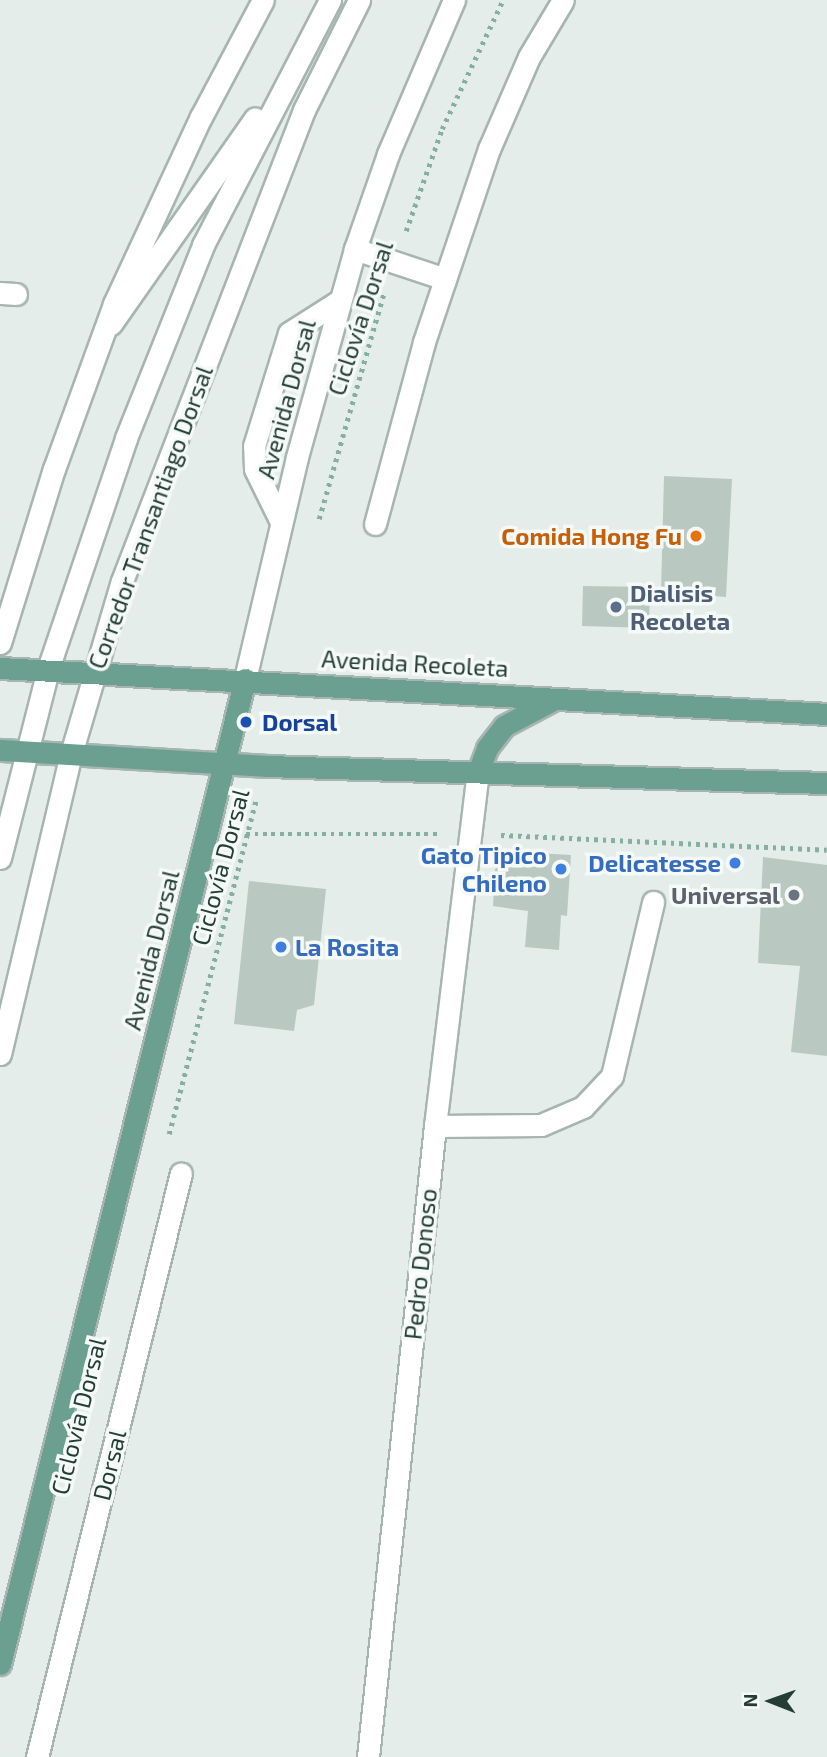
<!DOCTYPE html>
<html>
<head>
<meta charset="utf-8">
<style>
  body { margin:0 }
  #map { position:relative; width:827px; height:1757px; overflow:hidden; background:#e4ede9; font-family:"Exo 2",sans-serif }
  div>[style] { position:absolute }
  .building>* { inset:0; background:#bac8c2 }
  .path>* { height:4.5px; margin-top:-2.25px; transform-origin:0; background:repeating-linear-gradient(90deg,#86afa1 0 3.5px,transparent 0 8.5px) }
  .roads { filter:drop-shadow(2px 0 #a7b5b0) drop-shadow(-2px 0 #a7b5b0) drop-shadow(0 2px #a7b5b0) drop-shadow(0 -2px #a7b5b0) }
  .service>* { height:21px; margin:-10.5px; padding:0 10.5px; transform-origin:10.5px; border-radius:10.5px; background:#fff }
  .minor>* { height:21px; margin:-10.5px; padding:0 10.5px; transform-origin:10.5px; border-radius:10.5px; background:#fff }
  .secondary>* { height:21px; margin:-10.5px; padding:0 10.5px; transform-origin:10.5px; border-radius:10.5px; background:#fff }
  .primary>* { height:21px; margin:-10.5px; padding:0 10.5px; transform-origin:10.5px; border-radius:10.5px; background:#6ba090 }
  .dots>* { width:19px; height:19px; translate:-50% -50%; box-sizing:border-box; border:4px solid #f5f9f7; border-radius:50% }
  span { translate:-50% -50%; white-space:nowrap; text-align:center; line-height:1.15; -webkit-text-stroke:7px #f5f9f7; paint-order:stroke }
  .street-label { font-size:24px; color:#243e36 }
  .food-label { font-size:24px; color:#c56008; font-weight:700 }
  .right { translate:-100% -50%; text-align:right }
  .service-label { font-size:24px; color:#4e5e75; font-weight:700 }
  .left { translate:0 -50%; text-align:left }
  .transit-label { font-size:24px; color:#164399; font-weight:700 }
  .shop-label { font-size:24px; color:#366cbe; font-weight:700 }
  .worship-label { font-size:24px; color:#5b616d; font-weight:700 }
  .north { position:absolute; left:736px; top:1666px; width:70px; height:70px; -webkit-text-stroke:5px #f5f9f7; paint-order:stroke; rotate:271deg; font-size:19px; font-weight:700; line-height:28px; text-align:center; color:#243e36 }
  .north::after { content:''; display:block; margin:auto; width:24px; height:32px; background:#243e36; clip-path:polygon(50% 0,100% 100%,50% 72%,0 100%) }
</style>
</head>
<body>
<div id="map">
  <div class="building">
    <div style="clip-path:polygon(664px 476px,732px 479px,726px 597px,661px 592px)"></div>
    <div style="clip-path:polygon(583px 586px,650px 587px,649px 628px,582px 626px)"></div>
    <div style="clip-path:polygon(519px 852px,571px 855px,567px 916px,561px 915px,559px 950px,525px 947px,528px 911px,493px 906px,495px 869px)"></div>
    <div style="clip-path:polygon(763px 857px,827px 865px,827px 1056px,791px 1052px,800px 966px,758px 963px)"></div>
    <div style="clip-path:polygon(249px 881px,326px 889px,314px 1005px,297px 1010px,294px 1031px,234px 1024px)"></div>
  </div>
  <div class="path">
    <div style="left:406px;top:231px;width:108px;rotate:-70.6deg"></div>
    <div style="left:442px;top:129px;width:143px;rotate:-64.7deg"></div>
    <div style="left:319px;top:519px;width:236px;rotate:-74deg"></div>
    <div style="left:270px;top:734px;width:19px;rotate:-84deg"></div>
    <div style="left:246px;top:834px;width:194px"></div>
    <div style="left:501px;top:835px;width:326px;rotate:2.6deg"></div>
    <div style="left:169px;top:1134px;width:348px;rotate:-75.4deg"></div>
  </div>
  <div class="roads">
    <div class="service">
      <div style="left:111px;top:324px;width:251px;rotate:-55deg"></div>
      <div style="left:281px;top:522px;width:59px;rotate:-116.1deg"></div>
      <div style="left:255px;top:469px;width:23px;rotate:-92deg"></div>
      <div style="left:254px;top:446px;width:118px;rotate:-72.8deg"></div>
      <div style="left:289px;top:333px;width:59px;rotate:-32.6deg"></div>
      <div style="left:0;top:858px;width:195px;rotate:-75.7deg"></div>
      <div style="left:48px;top:669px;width:244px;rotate:-71.3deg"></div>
      <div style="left:126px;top:438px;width:208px;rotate:-68.2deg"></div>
      <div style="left:203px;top:245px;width:276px;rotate:-62.6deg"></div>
      <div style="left:0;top:1054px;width:308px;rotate:-76.7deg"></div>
      <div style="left:71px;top:754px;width:180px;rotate:-73.6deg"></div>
      <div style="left:122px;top:581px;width:505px;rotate:-68.87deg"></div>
      <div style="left:304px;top:110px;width:123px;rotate:-63.4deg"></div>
      <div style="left:435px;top:1126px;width:106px;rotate:-0.5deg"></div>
      <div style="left:541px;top:1125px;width:46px;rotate:-23.2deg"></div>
      <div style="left:583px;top:1107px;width:42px;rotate:-46.9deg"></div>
      <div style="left:612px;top:1076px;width:179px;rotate:-76.7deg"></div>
    </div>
    <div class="minor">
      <div style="left:355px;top:249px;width:95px;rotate:18.4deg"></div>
      <div style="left:0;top:293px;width:16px;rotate:4deg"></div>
      <div style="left:375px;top:524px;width:188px;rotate:-74.9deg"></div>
      <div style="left:424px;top:342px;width:204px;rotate:-71.4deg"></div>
      <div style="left:489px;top:149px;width:100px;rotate:-66.5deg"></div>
      <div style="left:529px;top:57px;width:66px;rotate:-59.2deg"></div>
      <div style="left:37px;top:1757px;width:601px;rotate:-76.15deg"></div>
      <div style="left:368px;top:1757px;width:635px;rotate:-83.94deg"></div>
      <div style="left:435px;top:1126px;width:357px;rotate:-83.1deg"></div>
    </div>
    <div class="secondary">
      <div style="left:0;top:643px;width:182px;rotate:-72.8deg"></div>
      <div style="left:54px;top:469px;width:176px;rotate:-70deg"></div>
      <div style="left:114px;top:304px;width:206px;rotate:-65.1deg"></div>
      <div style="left:201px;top:117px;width:132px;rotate:-62.1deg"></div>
      <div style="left:245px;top:679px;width:228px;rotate:-76.8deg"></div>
      <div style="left:297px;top:457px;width:216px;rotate:-74.4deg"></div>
      <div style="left:355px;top:249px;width:101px;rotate:-70.8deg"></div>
      <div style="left:388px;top:154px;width:168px;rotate:-66.8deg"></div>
    </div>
    <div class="primary">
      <div style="left:0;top:668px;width:828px;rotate:3.18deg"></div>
      <div style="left:0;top:750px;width:266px;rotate:3.4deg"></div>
      <div style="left:266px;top:766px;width:561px;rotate:1.74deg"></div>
      <div style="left:478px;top:772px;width:26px;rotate:-69deg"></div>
      <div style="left:487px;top:748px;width:28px;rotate:-52deg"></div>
      <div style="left:504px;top:726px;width:55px;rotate:-28deg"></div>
      <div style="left:0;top:1664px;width:1015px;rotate:-76.03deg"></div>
    </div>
  </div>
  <div class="dots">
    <div style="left:696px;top:536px;background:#e8710a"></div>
    <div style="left:616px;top:607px;background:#5c6f8a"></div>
    <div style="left:246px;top:722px;background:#1a4fb4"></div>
    <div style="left:735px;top:863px;background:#3f7fe0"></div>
    <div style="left:561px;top:869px;background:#3f7fe0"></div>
    <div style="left:794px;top:895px;background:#6b7280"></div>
    <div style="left:281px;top:947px;background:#3f7fe0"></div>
  </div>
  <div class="street-label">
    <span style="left:360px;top:318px;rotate:-72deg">Ciclovía Dorsal</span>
    <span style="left:286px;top:399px;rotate:-75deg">Avenida Dorsal</span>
    <span style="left:150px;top:517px;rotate:-70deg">Corredor Transantiago Dorsal</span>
    <span style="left:415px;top:663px;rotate:3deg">Avenida Recoleta</span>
    <span style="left:220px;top:867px;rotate:-75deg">Ciclovía Dorsal</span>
    <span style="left:151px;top:950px;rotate:-76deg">Avenida Dorsal</span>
    <span style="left:420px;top:1264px;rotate:-84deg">Pedro Donoso</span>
    <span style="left:78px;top:1416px;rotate:-76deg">Ciclovía Dorsal</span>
    <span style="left:109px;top:1465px;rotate:-76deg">Dorsal</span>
  </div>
  <div class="food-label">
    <span class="right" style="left:682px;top:536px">Comida Hong Fu</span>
  </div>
  <div class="service-label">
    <span class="left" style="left:630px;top:607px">Dialisis<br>Recoleta</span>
  </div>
  <div class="transit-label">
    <span class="left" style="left:262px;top:722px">Dorsal</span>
  </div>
  <div class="shop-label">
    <span class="right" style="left:547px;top:869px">Gato Tipico<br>Chileno</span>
    <span class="right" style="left:721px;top:863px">Delicatesse</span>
    <span class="left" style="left:295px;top:947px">La Rosita</span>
  </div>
  <div class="worship-label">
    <span class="right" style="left:780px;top:895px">Universal</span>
  </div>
  <div class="north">N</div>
</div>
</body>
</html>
